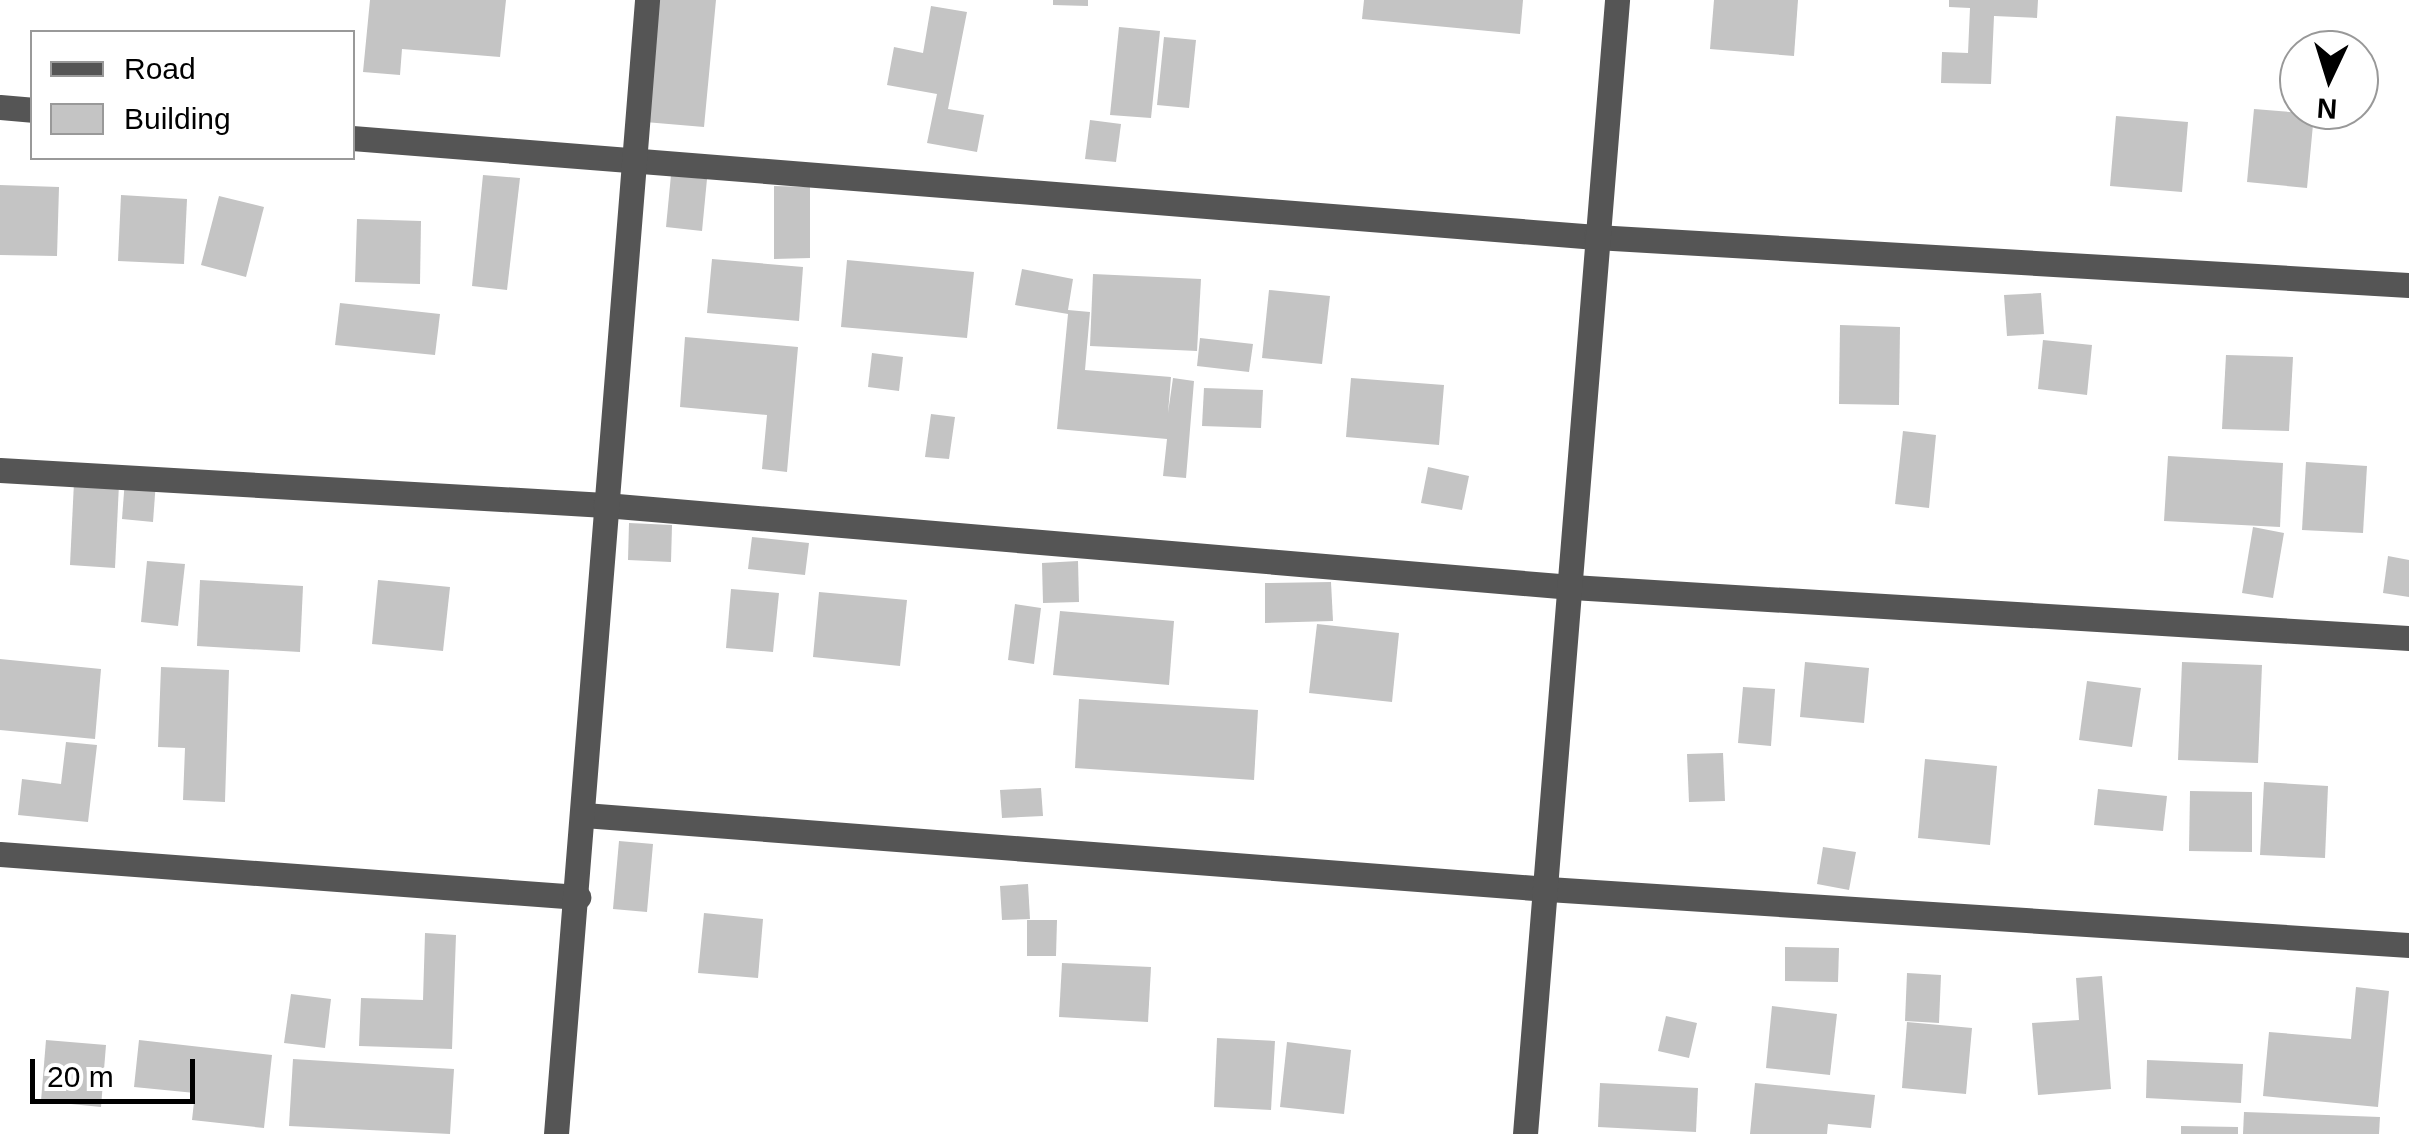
<!DOCTYPE html>
<html>
<head>
<meta charset="utf-8">
<style>
  body { margin:0 }
  #map { position:relative; width:2409px; height:1134px; overflow:hidden; background:#fff; font-family:Arial,sans-serif }
  div>[style] { position:absolute }
  .building>* { inset:0; background:#c4c4c4 }
  .minor>* { height:25px; margin:-12.5px; padding:0 12.5px; transform-origin:12.5px; border-radius:12.5px; background:#555 }
  span { translate:-50% -50%; white-space:nowrap; text-align:center; line-height:1.15; -webkit-text-stroke:10px #fff; paint-order:stroke }
  .legend { position:absolute; left:30px; top:30px; width:325px; height:130px; box-sizing:border-box; background:#fff; border:2px solid #999; margin:0; padding:12px 18px; list-style:none; font-size:30px; color:#000 }
  .legend li { display:flex; align-items:center; gap:20px; height:50px }
  .legend b { width:50px; border:2px solid #999 }
  .north { position:absolute; left:2279px; top:30px; width:100px; height:100px; box-sizing:border-box; background:#fff; border:2px solid #999; border-radius:50%; rotate:184deg; font-size:28px; font-weight:700; line-height:40px; text-align:center; color:#000 }
  .north::after { content:''; display:block; margin:auto; width:35px; height:45px; background:#000; clip-path:polygon(50% 0,100% 100%,50% 72%,0 100%) }
  .scale { position:absolute; left:30px; top:1059px; width:165px; height:45px; box-sizing:border-box; border:5px solid #000; border-top:0; padding-left:12px; font-size:30px; line-height:35px; white-space:nowrap; color:#000; -webkit-text-stroke:8px #fff; paint-order:stroke }
</style>
</head>
<body>
<div id="map">
  <div class="building">
    <div style="clip-path:polygon(370px 0,506px 0,500px 57px,402px 49px,400px 75px,363px 72px)"></div>
    <div style="clip-path:polygon(657px 0,716px 0,704px 127px,645px 122px)"></div>
    <div style="clip-path:polygon(1053px 0,1088px 0,1088px 6px,1053px 5px)"></div>
    <div style="clip-path:polygon(1364px 0,1523px 0,1520px 34px,1362px 19px)"></div>
    <div style="clip-path:polygon(1714px 0,1798px 0,1794px 56px,1710px 49px)"></div>
    <div style="clip-path:polygon(1949px 0,2038px 0,2037px 18px,1994px 16px,1991px 84px,1941px 83px,1942px 52px,1968px 53px,1970px 8px,1949px 7px)"></div>
    <div style="clip-path:polygon(931px 6px,967px 12px,948px 109px,984px 115px,977px 152px,927px 143px,937px 94px,887px 85px,894px 47px,923px 53px)"></div>
    <div style="clip-path:polygon(1119px 27px,1160px 31px,1151px 118px,1110px 115px)"></div>
    <div style="clip-path:polygon(1164px 37px,1196px 40px,1189px 108px,1157px 105px)"></div>
    <div style="clip-path:polygon(2254px 109px,2314px 114px,2307px 188px,2247px 182px)"></div>
    <div style="clip-path:polygon(2116px 116px,2188px 122px,2182px 192px,2110px 186px)"></div>
    <div style="clip-path:polygon(1090px 120px,1121px 124px,1116px 162px,1085px 159px)"></div>
    <div style="clip-path:polygon(483px 175px,520px 178px,507px 290px,472px 286px)"></div>
    <div style="clip-path:polygon(671px 175px,707px 179px,702px 231px,666px 227px)"></div>
    <div style="clip-path:polygon(0 185px,59px 187px,57px 256px,0 255px)"></div>
    <div style="clip-path:polygon(774px 186px,810px 187px,810px 258px,774px 259px)"></div>
    <div style="clip-path:polygon(121px 195px,187px 199px,184px 264px,118px 261px)"></div>
    <div style="clip-path:polygon(219px 196px,264px 207px,246px 277px,201px 265px)"></div>
    <div style="clip-path:polygon(357px 219px,421px 221px,420px 284px,355px 282px)"></div>
    <div style="clip-path:polygon(712px 259px,803px 267px,799px 321px,707px 313px)"></div>
    <div style="clip-path:polygon(847px 260px,974px 272px,967px 338px,841px 327px)"></div>
    <div style="clip-path:polygon(1022px 269px,1073px 279px,1068px 310px,1090px 312px,1085px 370px,1171px 377px,1168px 413px,1173px 378px,1194px 381px,1186px 478px,1163px 476px,1167px 439px,1057px 429px,1068px 314px,1015px 305px)"></div>
    <div style="clip-path:polygon(1093px 274px,1201px 279px,1197px 351px,1090px 346px)"></div>
    <div style="clip-path:polygon(1269px 290px,1330px 296px,1322px 364px,1262px 358px)"></div>
    <div style="clip-path:polygon(2041px 293px,2044px 334px,2007px 336px,2004px 295px)"></div>
    <div style="clip-path:polygon(340px 303px,440px 314px,435px 355px,335px 345px)"></div>
    <div style="clip-path:polygon(1840px 325px,1900px 327px,1899px 405px,1839px 404px)"></div>
    <div style="clip-path:polygon(685px 337px,798px 347px,787px 472px,762px 469px,767px 415px,680px 407px)"></div>
    <div style="clip-path:polygon(1200px 338px,1253px 344px,1249px 372px,1197px 366px)"></div>
    <div style="clip-path:polygon(2043px 340px,2092px 345px,2087px 395px,2038px 389px)"></div>
    <div style="clip-path:polygon(872px 353px,903px 357px,899px 391px,868px 387px)"></div>
    <div style="clip-path:polygon(2226px 355px,2293px 357px,2289px 431px,2222px 429px)"></div>
    <div style="clip-path:polygon(1351px 378px,1444px 385px,1439px 445px,1346px 437px)"></div>
    <div style="clip-path:polygon(1204px 388px,1263px 390px,1261px 428px,1202px 426px)"></div>
    <div style="clip-path:polygon(931px 414px,955px 417px,949px 459px,925px 457px)"></div>
    <div style="clip-path:polygon(1903px 431px,1936px 435px,1929px 508px,1895px 504px)"></div>
    <div style="clip-path:polygon(2168px 456px,2283px 463px,2280px 527px,2164px 521px)"></div>
    <div style="clip-path:polygon(2306px 462px,2367px 466px,2363px 533px,2302px 530px)"></div>
    <div style="clip-path:polygon(1428px 467px,1469px 476px,1462px 510px,1421px 503px)"></div>
    <div style="clip-path:polygon(125px 479px,156px 481px,153px 522px,122px 519px)"></div>
    <div style="clip-path:polygon(74px 482px,119px 484px,115px 568px,70px 565px)"></div>
    <div style="clip-path:polygon(629px 523px,672px 525px,671px 562px,628px 560px)"></div>
    <div style="clip-path:polygon(2253px 527px,2284px 533px,2273px 598px,2242px 593px)"></div>
    <div style="clip-path:polygon(752px 537px,809px 543px,805px 575px,748px 569px)"></div>
    <div style="clip-path:polygon(2388px 556px,2409px 560px,2409px 597px,2383px 593px)"></div>
    <div style="clip-path:polygon(147px 561px,185px 564px,178px 626px,141px 622px)"></div>
    <div style="clip-path:polygon(1078px 561px,1079px 602px,1043px 603px,1042px 563px)"></div>
    <div style="clip-path:polygon(200px 580px,303px 586px,300px 652px,197px 646px)"></div>
    <div style="clip-path:polygon(378px 580px,450px 587px,443px 651px,372px 644px)"></div>
    <div style="clip-path:polygon(1331px 582px,1333px 621px,1265px 623px,1265px 583px)"></div>
    <div style="clip-path:polygon(731px 589px,779px 593px,773px 652px,726px 648px)"></div>
    <div style="clip-path:polygon(819px 592px,907px 600px,900px 666px,813px 657px)"></div>
    <div style="clip-path:polygon(1015px 604px,1041px 608px,1034px 664px,1008px 660px)"></div>
    <div style="clip-path:polygon(1060px 611px,1174px 621px,1169px 685px,1053px 675px)"></div>
    <div style="clip-path:polygon(1317px 624px,1399px 633px,1392px 702px,1309px 693px)"></div>
    <div style="clip-path:polygon(0 659px,101px 669px,95px 739px,0 730px)"></div>
    <div style="clip-path:polygon(1805px 662px,1869px 668px,1864px 723px,1800px 717px)"></div>
    <div style="clip-path:polygon(2182px 662px,2262px 665px,2258px 763px,2178px 760px)"></div>
    <div style="clip-path:polygon(161px 667px,229px 670px,225px 802px,183px 800px,185px 748px,158px 747px)"></div>
    <div style="clip-path:polygon(2087px 681px,2141px 688px,2132px 747px,2079px 740px)"></div>
    <div style="clip-path:polygon(1743px 687px,1775px 689px,1771px 746px,1738px 743px)"></div>
    <div style="clip-path:polygon(1079px 699px,1258px 710px,1254px 780px,1075px 768px)"></div>
    <div style="clip-path:polygon(66px 742px,97px 745px,88px 822px,18px 815px,22px 779px,61px 784px)"></div>
    <div style="clip-path:polygon(1723px 753px,1725px 801px,1689px 802px,1687px 754px)"></div>
    <div style="clip-path:polygon(1925px 759px,1997px 766px,1990px 845px,1918px 838px)"></div>
    <div style="clip-path:polygon(2264px 782px,2328px 786px,2325px 858px,2260px 855px)"></div>
    <div style="clip-path:polygon(1041px 788px,1043px 816px,1002px 818px,1000px 790px)"></div>
    <div style="clip-path:polygon(2098px 789px,2167px 796px,2163px 831px,2094px 825px)"></div>
    <div style="clip-path:polygon(2190px 791px,2252px 792px,2252px 852px,2189px 851px)"></div>
    <div style="clip-path:polygon(619px 841px,653px 844px,647px 912px,613px 909px)"></div>
    <div style="clip-path:polygon(1823px 847px,1856px 852px,1849px 890px,1817px 884px)"></div>
    <div style="clip-path:polygon(1028px 884px,1030px 919px,1002px 920px,1000px 886px)"></div>
    <div style="clip-path:polygon(704px 913px,763px 919px,758px 978px,698px 973px)"></div>
    <div style="clip-path:polygon(1027px 920px,1057px 920px,1056px 956px,1027px 956px)"></div>
    <div style="clip-path:polygon(425px 933px,456px 935px,452px 1049px,359px 1046px,361px 998px,423px 1000px)"></div>
    <div style="clip-path:polygon(1785px 947px,1839px 948px,1838px 982px,1785px 981px)"></div>
    <div style="clip-path:polygon(1062px 963px,1151px 967px,1148px 1022px,1059px 1017px)"></div>
    <div style="clip-path:polygon(1907px 973px,1941px 975px,1939px 1023px,1905px 1021px)"></div>
    <div style="clip-path:polygon(2102px 976px,2111px 1089px,2038px 1095px,2032px 1023px,2079px 1020px,2076px 978px)"></div>
    <div style="clip-path:polygon(2356px 987px,2389px 991px,2378px 1107px,2263px 1096px,2269px 1032px,2351px 1039px)"></div>
    <div style="clip-path:polygon(291px 994px,331px 999px,325px 1048px,284px 1043px)"></div>
    <div style="clip-path:polygon(1772px 1006px,1837px 1014px,1830px 1075px,1766px 1068px)"></div>
    <div style="clip-path:polygon(1666px 1016px,1697px 1023px,1689px 1058px,1658px 1051px)"></div>
    <div style="clip-path:polygon(1907px 1022px,1972px 1028px,1966px 1094px,1902px 1088px)"></div>
    <div style="clip-path:polygon(1217px 1038px,1275px 1041px,1271px 1110px,1214px 1107px)"></div>
    <div style="clip-path:polygon(46px 1040px,106px 1045px,101px 1107px,41px 1101px)"></div>
    <div style="clip-path:polygon(139px 1040px,272px 1055px,264px 1128px,192px 1120px,195px 1093px,134px 1087px)"></div>
    <div style="clip-path:polygon(1287px 1042px,1351px 1050px,1344px 1114px,1280px 1107px)"></div>
    <div style="clip-path:polygon(293px 1059px,454px 1069px,450px 1134px,289px 1126px)"></div>
    <div style="clip-path:polygon(2147px 1060px,2243px 1064px,2241px 1103px,2146px 1098px)"></div>
    <div style="clip-path:polygon(1600px 1083px,1698px 1088px,1696px 1132px,1598px 1127px)"></div>
    <div style="clip-path:polygon(1755px 1083px,1875px 1095px,1871px 1128px,1828px 1124px,1827px 1134px,1750px 1134px)"></div>
    <div style="clip-path:polygon(2244px 1112px,2380px 1117px,2379px 1134px,2243px 1134px)"></div>
    <div style="clip-path:polygon(2181px 1126px,2238px 1127px,2238px 1134px,2181px 1134px)"></div>
  </div>
  <div class="minor">
    <div style="left:0;top:107px;width:32px;rotate:5deg"></div>
    <div style="left:352px;top:138px;width:1248px;rotate:4.55deg"></div>
    <div style="left:1596px;top:237px;width:814px;rotate:3.38deg"></div>
    <div style="left:0;top:470px;width:606px;rotate:3.31deg"></div>
    <div style="left:605px;top:505px;width:970px;rotate:4.85deg"></div>
    <div style="left:1572px;top:587px;width:839px;rotate:3.49deg"></div>
    <div style="left:584px;top:815px;width:967px;rotate:4.39deg"></div>
    <div style="left:1548px;top:889px;width:863px;rotate:3.72deg"></div>
    <div style="left:0;top:854px;width:580px;rotate:4.25deg"></div>
    <div style="left:556px;top:1134px;width:1138px;rotate:-85.41deg"></div>
    <div style="left:1525px;top:1134px;width:1138px;rotate:-85.36deg"></div>
  </div>
  <ul class="legend">
  <li><b style="height:12px;background:#555"></b>Road</li>
  <li><b style="height:28px;background:#c4c4c4"></b>Building</li>
  </ul>
  <div class="north">N</div>
  <div class="scale">20 m</div>
</div>
</body>
</html>
